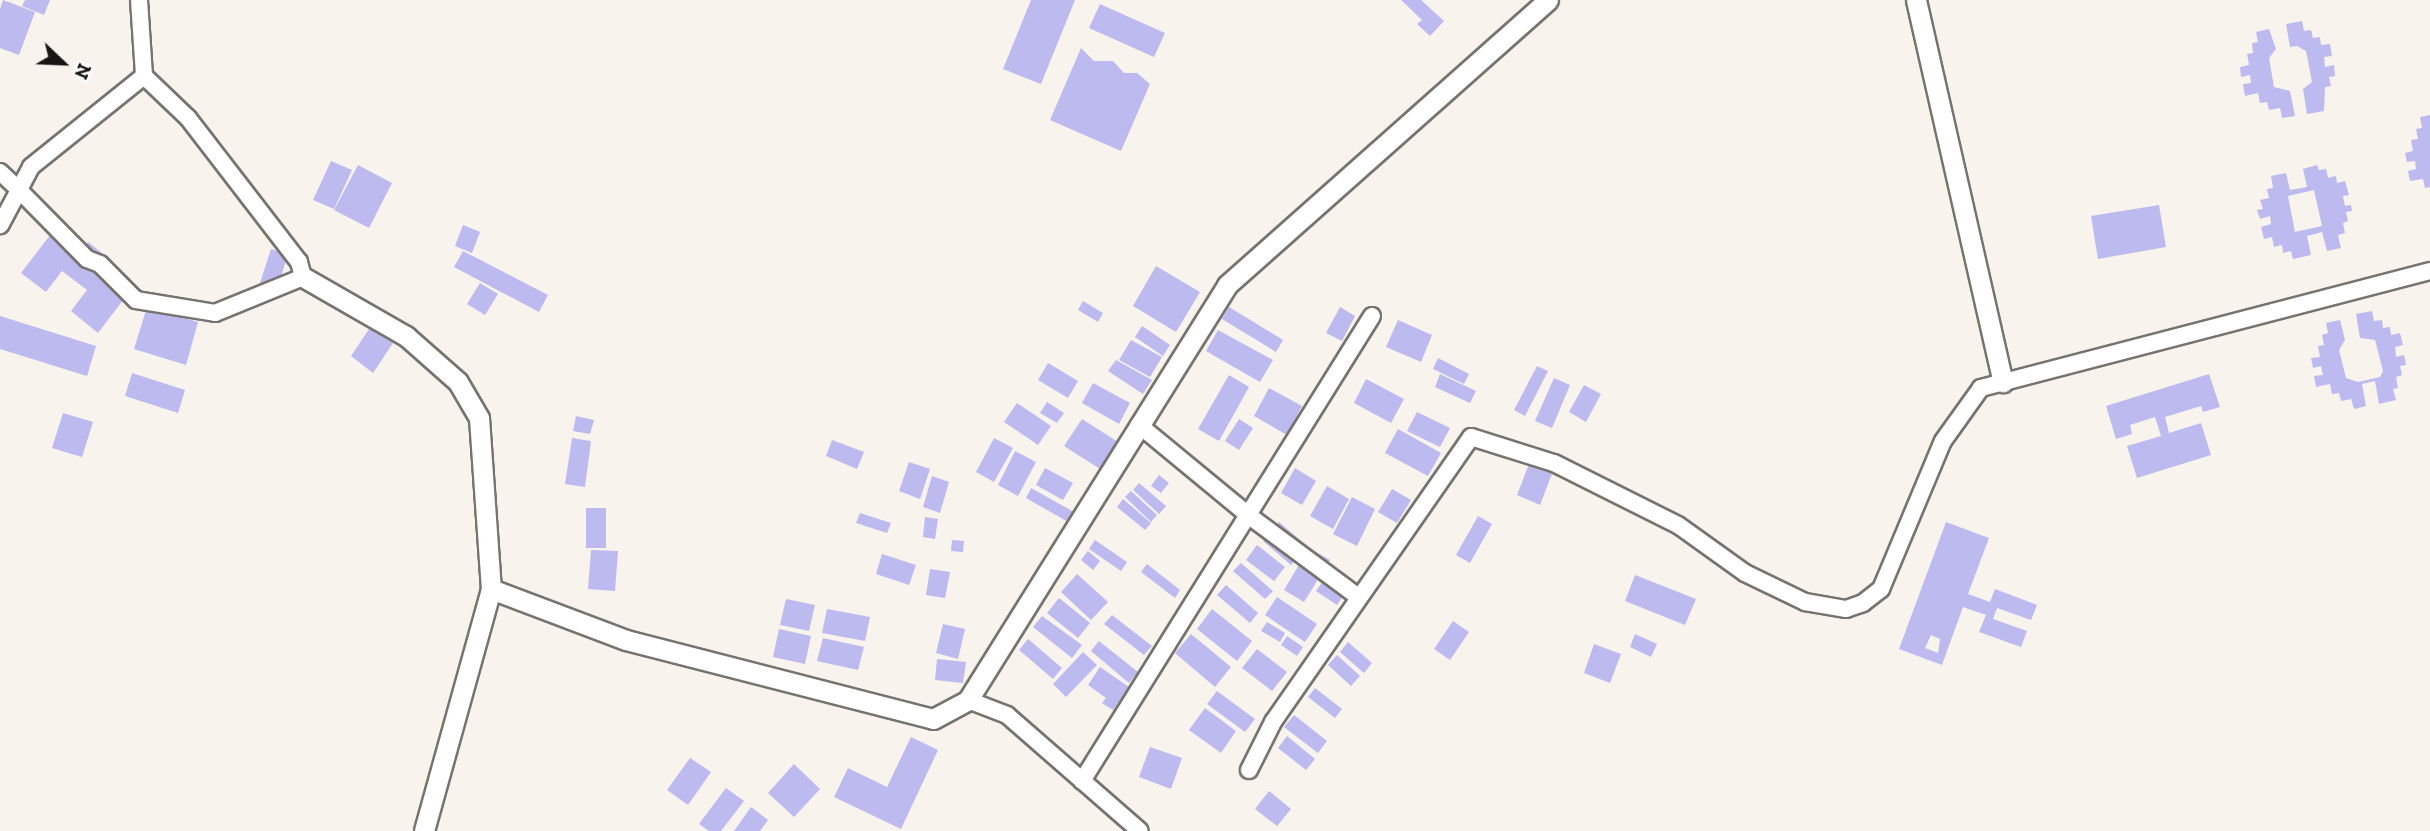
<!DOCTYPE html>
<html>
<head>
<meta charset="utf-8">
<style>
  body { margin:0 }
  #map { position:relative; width:2430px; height:831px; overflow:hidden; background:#f8f3ed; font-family:"Zilla Slab",serif }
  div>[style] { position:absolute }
  .building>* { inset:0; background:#bdbaf0 }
  .roads { filter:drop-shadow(2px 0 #77736e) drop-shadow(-2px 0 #77736e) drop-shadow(0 2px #77736e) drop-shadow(0 -2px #77736e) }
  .minor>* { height:16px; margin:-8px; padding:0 8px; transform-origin:8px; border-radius:8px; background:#fff }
  .tertiary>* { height:19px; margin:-9.5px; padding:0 9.5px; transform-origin:9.5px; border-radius:9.5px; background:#fff }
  span { translate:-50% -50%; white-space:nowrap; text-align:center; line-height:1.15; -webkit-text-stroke:5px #fff; paint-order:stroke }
  .north { position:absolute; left:28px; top:28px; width:70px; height:70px; -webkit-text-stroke:5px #fff; paint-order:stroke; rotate:113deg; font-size:19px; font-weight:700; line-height:28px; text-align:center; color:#181614 }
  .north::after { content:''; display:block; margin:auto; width:24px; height:32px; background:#181614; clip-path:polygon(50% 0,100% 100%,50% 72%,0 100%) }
</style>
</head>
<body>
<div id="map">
  <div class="building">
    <div style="clip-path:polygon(3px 0,35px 12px,19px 55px,0 48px,0 9px)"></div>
    <div style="clip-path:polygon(25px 0,50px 0,44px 15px,22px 6px)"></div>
    <div style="clip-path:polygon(1031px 0,1075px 0,1041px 84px,1003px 69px)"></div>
    <div style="clip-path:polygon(1401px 0,1421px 0,1444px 21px,1430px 36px,1417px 24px,1422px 20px)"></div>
    <div style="clip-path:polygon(1100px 4px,1165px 33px,1154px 57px,1089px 28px)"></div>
    <div style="clip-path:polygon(2302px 21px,2304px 31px,2311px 30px,2313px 38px,2320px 37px,2321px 45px,2330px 44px,2332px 56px,2324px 57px,2325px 67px,2334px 65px,2335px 76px,2329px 77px,2331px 86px,2325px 87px,2324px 111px,2307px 114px,2303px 89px,2312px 82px,2306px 51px,2297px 46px,2290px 47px,2286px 24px)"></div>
    <div style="clip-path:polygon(2269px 29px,2276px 49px,2269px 58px,2274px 87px,2290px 91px,2295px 116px,2282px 118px,2280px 108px,2269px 110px,2267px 102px,2260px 103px,2258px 93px,2245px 96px,2243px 84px,2251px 83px,2250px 75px,2241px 77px,2240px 67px,2249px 65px,2247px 54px,2253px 53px,2252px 43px,2258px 42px,2256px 32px)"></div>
    <div style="clip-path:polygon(1081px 48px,1094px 61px,1113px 61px,1124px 73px,1137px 73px,1150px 84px,1121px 151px,1050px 120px)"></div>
    <div style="clip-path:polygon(2430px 115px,2430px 187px,2425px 188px,2423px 179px,2410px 181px,2408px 171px,2416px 169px,2415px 161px,2407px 162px,2405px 153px,2413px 151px,2411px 140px,2418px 139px,2416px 129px,2422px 128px,2420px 117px)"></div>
    <div style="clip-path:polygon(331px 161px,352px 170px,334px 209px,313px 200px)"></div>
    <div style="clip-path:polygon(358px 165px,392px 183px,369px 228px,334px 210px)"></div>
    <div style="clip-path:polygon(evenodd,2317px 165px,2319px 170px,2326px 169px,2328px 178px,2336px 176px,2337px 183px,2345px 181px,2349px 195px,2343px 196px,2345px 206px,2351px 205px,2352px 211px,2346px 212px,2348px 221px,2343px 223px,2345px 233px,2338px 235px,2341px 248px,2327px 251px,2322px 232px,2315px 234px,2307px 236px,2311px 255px,2293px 259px,2291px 251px,2283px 253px,2282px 245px,2274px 247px,2272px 237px,2264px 239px,2261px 227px,2271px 224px,2270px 216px,2260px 219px,2257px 210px,2263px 209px,2260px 200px,2269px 198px,2267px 189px,2273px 188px,2271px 176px,2286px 173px,2290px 190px,2307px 187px,2303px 169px,2317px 165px,2314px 190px,2322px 226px,2295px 232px,2288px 196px,2314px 190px)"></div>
    <div style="clip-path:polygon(2159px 205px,2166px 247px,2098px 259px,2091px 216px)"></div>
    <div style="clip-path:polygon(463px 225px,480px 232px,472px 253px,455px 246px)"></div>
    <div style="clip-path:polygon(54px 230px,81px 251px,88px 242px,112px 261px,107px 267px,133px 287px,98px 333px,71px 311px,87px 290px,62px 271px,46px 292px,21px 273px)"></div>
    <div style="clip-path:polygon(271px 249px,288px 254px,277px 289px,260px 283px)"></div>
    <div style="clip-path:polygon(463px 251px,548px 295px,539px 312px,454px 267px)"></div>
    <div style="clip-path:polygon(1156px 266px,1200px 292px,1176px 332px,1133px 306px)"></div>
    <div style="clip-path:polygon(480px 283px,498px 294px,485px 315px,467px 304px)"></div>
    <div style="clip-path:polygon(1083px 301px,1103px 313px,1098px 322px,1078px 310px)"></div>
    <div style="clip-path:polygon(147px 307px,198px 322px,186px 365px,134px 349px)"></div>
    <div style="clip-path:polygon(1229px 307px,1283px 340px,1276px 352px,1222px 319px)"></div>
    <div style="clip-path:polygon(1340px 307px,1355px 316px,1342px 341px,1326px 333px)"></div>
    <div style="clip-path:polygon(2372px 311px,2374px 321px,2382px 320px,2383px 328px,2390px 327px,2391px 335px,2400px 333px,2403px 345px,2395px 347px,2396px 357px,2404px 355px,2406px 365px,2400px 366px,2402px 375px,2396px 377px,2398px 388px,2393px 389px,2396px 400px,2379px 404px,2375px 381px,2362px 384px,2366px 406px,2354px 409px,2351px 399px,2341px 401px,2339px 393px,2332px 394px,2330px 384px,2316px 387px,2314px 376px,2323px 375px,2321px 366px,2313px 368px,2311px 358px,2320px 357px,2318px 346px,2324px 345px,2322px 335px,2328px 333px,2326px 323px,2340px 320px,2345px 340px,2339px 350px,2346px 378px,2358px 382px,2380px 377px,2383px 371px,2375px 340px,2360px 338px,2356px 314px)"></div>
    <div style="clip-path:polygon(0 316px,96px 346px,87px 376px,0 349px)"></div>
    <div style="clip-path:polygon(1398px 320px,1432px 335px,1421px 362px,1386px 347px)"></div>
    <div style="clip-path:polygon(1142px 326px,1170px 345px,1163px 356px,1135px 337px)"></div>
    <div style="clip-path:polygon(369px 329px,393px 343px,373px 373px,351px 356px)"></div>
    <div style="clip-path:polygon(1218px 330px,1273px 360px,1260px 382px,1206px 351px)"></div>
    <div style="clip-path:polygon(1131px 340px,1162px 357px,1150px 377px,1119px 360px)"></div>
    <div style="clip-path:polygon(1438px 358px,1469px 374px,1464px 384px,1433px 369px)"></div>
    <div style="clip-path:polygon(1116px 360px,1152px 380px,1143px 394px,1108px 371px)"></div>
    <div style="clip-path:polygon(1048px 363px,1078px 381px,1068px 398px,1038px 380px)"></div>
    <div style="clip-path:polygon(1537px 366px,1548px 371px,1525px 416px,1514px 410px)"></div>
    <div style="clip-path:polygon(132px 373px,185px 390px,178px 413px,125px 396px)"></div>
    <div style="clip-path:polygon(1440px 374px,1476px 391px,1470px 403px,1435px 387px)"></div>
    <div style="clip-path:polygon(2209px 374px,2220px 407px,2203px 412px,2201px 406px,2165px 417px,2169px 433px,2201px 423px,2211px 455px,2137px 478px,2127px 446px,2161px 436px,2155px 417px,2130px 425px,2132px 434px,2116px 439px,2106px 406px)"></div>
    <div style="clip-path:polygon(1229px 375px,1249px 387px,1219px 441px,1198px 429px)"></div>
    <div style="clip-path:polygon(1554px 378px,1570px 385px,1552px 428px,1535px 421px)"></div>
    <div style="clip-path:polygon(1366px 379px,1404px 399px,1391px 423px,1354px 403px)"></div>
    <div style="clip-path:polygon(1093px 383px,1130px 403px,1119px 424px,1082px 403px)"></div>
    <div style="clip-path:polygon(1584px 385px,1601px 394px,1586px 422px,1569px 412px)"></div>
    <div style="clip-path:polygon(1269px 388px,1302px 406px,1287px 435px,1254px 416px)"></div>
    <div style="clip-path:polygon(1047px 402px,1064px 413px,1057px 423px,1040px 413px)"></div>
    <div style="clip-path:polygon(1017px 403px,1051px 426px,1038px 445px,1004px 422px)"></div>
    <div style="clip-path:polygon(1417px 412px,1450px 428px,1440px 447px,1407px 431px)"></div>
    <div style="clip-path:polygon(63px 413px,93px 422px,82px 457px,52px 448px)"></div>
    <div style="clip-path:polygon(576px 416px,594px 420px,590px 434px,573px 431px)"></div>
    <div style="clip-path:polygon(1082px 419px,1118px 442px,1100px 469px,1064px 446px)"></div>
    <div style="clip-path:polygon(1239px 419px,1253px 428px,1239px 450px,1225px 441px)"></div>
    <div style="clip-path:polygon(1398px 429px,1441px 453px,1428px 476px,1385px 453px)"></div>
    <div style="clip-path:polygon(572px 438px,591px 441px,585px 487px,565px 484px)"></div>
    <div style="clip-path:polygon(994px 438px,1013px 448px,994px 482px,976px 472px)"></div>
    <div style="clip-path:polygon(832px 440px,864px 452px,857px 469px,826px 456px)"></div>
    <div style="clip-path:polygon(1015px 451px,1036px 462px,1018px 496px,998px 485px)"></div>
    <div style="clip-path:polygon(909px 462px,930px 469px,920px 499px,899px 491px)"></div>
    <div style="clip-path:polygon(1529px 464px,1552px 474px,1540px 505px,1517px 495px)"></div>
    <div style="clip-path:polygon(1045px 468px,1073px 483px,1063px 500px,1036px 485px)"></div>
    <div style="clip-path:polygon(1295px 468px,1316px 481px,1302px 505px,1281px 493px)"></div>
    <div style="clip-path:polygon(1159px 475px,1169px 483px,1161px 493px,1151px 486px)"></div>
    <div style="clip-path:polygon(932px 476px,949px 482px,940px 513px,923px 507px)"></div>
    <div style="clip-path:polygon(1139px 483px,1166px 506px,1159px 514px,1133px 490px)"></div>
    <div style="clip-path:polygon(1327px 486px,1349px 499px,1333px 529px,1310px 516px)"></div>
    <div style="clip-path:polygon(1031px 488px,1074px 512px,1068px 522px,1026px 498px)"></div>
    <div style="clip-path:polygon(1392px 489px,1411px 500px,1397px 523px,1378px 512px)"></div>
    <div style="clip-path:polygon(1131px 491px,1157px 515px,1151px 522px,1125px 497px)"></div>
    <div style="clip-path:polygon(1352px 497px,1375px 509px,1357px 546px,1333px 534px)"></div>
    <div style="clip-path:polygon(1123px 499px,1151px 523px,1145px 530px,1117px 507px)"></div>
    <div style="clip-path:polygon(586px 508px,606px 508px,606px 548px,586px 548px)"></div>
    <div style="clip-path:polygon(860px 513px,891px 523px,887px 533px,856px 523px)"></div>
    <div style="clip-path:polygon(1478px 516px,1492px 524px,1470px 563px,1456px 555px)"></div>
    <div style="clip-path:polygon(925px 517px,938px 519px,935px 539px,923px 537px)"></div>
    <div style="clip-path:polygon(1279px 522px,1307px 546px,1291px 565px,1263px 541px)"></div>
    <div style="clip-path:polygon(evenodd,1946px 522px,1989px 538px,1968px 594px,1990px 602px,1995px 589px,2037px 605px,2031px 620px,1997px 608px,1993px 619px,2027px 631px,2021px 647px,1979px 632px,1986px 615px,1963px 607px,1942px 665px,1899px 649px,1946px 522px,1931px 635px,1940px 639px,1938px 653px,1925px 648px,1931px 635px)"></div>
    <div style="clip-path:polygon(952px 540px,964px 541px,963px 552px,951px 551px)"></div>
    <div style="clip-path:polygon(1095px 540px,1127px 562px,1121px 571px,1089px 549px)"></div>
    <div style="clip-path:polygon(1257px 545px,1285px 567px,1274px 581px,1246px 560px)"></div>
    <div style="clip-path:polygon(1309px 548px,1330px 560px,1304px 602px,1284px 590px)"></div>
    <div style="clip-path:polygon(591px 550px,618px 551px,615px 591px,588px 589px)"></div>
    <div style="clip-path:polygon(1088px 551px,1100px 561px,1093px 570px,1081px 560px)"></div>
    <div style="clip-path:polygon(882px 554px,916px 565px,909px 585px,876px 574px)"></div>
    <div style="clip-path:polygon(1241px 563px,1273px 591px,1265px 599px,1233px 571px)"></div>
    <div style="clip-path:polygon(1147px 564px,1180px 590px,1175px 598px,1141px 572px)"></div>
    <div style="clip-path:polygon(1333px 567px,1353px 581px,1337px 605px,1316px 591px)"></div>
    <div style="clip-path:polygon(930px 569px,950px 572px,945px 598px,926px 595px)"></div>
    <div style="clip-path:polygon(1077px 574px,1108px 602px,1091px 620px,1061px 592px)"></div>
    <div style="clip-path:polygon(1635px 575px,1696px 599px,1685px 625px,1625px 601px)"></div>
    <div style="clip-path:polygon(1226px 585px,1258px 613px,1250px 623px,1217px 595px)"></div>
    <div style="clip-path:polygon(1277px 597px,1317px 624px,1305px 642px,1265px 615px)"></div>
    <div style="clip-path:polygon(1059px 598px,1090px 623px,1078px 638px,1047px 613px)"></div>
    <div style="clip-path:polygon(786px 599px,815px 605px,809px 631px,780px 625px)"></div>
    <div style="clip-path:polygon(827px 609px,870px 617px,865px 641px,822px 633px)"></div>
    <div style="clip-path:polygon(1212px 609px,1252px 641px,1237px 661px,1197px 629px)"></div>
    <div style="clip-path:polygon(1112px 615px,1152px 646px,1144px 655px,1104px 624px)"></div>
    <div style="clip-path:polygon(1042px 616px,1082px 645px,1072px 658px,1033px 627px)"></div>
    <div style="clip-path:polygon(1453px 621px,1469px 632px,1450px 660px,1434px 649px)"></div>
    <div style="clip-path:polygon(1267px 622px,1285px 633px,1280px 642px,1261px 631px)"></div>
    <div style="clip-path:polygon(943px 624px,965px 629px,958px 659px,936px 653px)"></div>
    <div style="clip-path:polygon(779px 629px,811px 636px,805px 664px,773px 657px)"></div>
    <div style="clip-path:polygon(1191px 634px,1231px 667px,1215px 687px,1175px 653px)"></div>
    <div style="clip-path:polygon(1635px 634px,1657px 644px,1651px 657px,1630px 647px)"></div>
    <div style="clip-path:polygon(1287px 636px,1303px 647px,1297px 656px,1281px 645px)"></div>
    <div style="clip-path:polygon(823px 638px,864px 647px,858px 670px,817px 661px)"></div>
    <div style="clip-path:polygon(1028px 639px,1062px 668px,1053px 679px,1019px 650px)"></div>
    <div style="clip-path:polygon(1099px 641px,1138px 672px,1129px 683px,1091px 651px)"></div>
    <div style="clip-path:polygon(1348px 642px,1372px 663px,1364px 673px,1340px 652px)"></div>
    <div style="clip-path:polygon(1594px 644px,1621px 654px,1610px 683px,1584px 673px)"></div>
    <div style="clip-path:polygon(1257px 649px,1287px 672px,1272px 691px,1242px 668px)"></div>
    <div style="clip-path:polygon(1083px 652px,1097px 665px,1066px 697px,1053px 684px)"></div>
    <div style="clip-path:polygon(1337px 655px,1360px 676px,1351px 686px,1328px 665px)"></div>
    <div style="clip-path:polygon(937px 659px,966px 662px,963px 683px,935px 680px)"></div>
    <div style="clip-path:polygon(1100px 667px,1129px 687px,1113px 710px,1102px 703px,1106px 698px,1088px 685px)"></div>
    <div style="clip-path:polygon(1315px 688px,1342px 709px,1335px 718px,1308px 697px)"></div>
    <div style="clip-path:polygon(1217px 691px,1255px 719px,1245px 732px,1207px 704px)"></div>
    <div style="clip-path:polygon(1205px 708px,1236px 731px,1221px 753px,1189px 730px)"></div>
    <div style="clip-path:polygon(1294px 715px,1327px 741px,1318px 753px,1284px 727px)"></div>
    <div style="clip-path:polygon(1287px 736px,1315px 759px,1306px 770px,1278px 748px)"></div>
    <div style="clip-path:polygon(911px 737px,938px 750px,901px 829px,834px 797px,848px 768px,887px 787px)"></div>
    <div style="clip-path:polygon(1150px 747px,1182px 758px,1171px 789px,1139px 777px)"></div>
    <div style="clip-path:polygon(690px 758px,711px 772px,688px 805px,667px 790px)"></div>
    <div style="clip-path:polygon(794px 764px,820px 789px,794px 817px,768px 793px)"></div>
    <div style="clip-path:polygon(726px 788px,744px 801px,721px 831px,709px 831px,699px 824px)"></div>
    <div style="clip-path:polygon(1269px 791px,1291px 809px,1277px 826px,1255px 809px)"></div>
    <div style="clip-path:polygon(751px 807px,768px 820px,760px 831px,734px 831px)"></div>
  </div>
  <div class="roads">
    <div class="minor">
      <div style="left:139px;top:0;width:76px;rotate:86.2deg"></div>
      <div style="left:0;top:172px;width:26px;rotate:43deg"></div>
      <div style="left:19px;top:190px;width:97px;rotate:45.4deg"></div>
      <div style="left:87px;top:259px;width:14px;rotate:21deg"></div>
      <div style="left:100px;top:264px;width:51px;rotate:45deg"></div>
      <div style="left:136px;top:300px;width:80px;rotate:9.3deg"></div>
      <div style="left:215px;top:313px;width:95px;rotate:-22.2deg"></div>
      <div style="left:303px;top:277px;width:16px;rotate:-105deg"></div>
      <div style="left:299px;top:262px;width:182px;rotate:-127.6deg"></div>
      <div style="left:188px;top:118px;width:61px;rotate:-136.3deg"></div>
      <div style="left:144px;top:76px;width:145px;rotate:141.2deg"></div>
      <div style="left:31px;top:167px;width:26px;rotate:118deg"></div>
      <div style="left:19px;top:190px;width:40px;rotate:118deg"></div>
      <div style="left:1139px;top:425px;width:141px;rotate:39.5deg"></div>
      <div style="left:1248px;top:515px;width:136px;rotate:36.6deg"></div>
      <div style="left:968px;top:700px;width:42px;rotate:21deg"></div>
      <div style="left:1007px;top:715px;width:176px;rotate:41.1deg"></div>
      <div style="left:1249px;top:770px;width:54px;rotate:-63.4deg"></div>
      <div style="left:1273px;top:722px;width:347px;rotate:-55.2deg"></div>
      <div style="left:1471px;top:437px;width:87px;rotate:17.4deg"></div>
      <div style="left:1554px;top:463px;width:139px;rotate:26.6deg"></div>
      <div style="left:1678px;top:525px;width:82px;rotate:35.6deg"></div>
      <div style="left:1745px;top:573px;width:67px;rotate:25.8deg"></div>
      <div style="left:1805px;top:602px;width:42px;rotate:9.7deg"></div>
      <div style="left:1846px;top:609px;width:18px;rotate:-19deg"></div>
      <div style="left:1863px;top:603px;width:23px;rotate:-38deg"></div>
      <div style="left:1881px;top:589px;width:160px;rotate:-67.3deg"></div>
      <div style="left:1943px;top:441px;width:65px;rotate:-54.4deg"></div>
      <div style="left:1981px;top:388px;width:464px;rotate:-14.6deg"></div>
      <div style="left:1082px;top:781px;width:548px;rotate:-58.05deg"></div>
    </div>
    <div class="tertiary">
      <div style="left:1916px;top:0;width:392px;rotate:77.2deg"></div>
      <div style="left:303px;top:277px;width:119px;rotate:29.8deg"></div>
      <div style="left:406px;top:336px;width:69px;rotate:41.5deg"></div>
      <div style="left:458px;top:382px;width:42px;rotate:59.7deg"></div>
      <div style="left:479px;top:418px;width:171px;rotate:86deg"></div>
      <div style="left:491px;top:589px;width:251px;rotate:105.5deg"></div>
      <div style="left:491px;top:589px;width:144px;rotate:20.7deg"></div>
      <div style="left:626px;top:640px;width:317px;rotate:14.4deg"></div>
      <div style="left:933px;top:719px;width:40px;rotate:-28deg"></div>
      <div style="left:968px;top:700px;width:489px;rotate:-58deg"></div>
      <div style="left:1227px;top:285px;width:429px;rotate:-41.6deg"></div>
    </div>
  </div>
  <div class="north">N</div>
</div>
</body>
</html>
